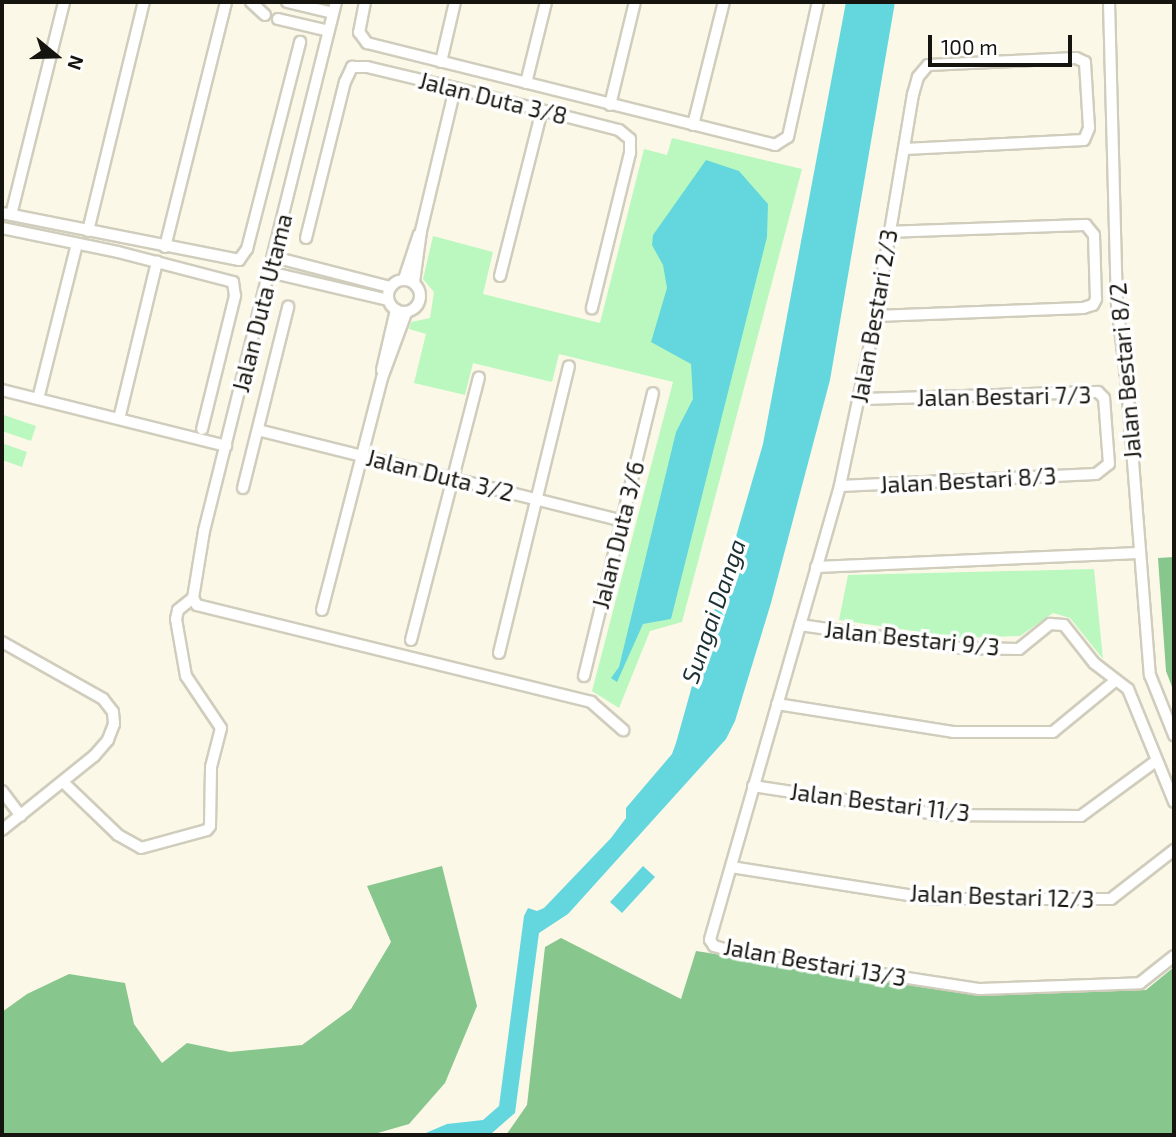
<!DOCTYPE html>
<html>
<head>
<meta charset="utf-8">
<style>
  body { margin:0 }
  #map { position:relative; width:1176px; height:1137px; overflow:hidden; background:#fbf8e8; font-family:"Exo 2",sans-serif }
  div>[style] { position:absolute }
  .green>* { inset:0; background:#baf8bf }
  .forest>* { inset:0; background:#87c68d }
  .water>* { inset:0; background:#64d7de }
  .roads { filter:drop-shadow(2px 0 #d0cdbd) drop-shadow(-2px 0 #d0cdbd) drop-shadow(0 2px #d0cdbd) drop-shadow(0 -2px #d0cdbd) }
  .minor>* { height:10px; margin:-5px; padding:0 5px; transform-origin:5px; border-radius:5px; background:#fff }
  .minor>.ring { margin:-5px; padding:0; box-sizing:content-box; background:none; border:10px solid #fff; border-radius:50% }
  span { translate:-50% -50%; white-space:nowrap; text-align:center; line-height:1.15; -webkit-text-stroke:7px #fff; paint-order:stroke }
  .street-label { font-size:23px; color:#15140e }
  .water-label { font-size:24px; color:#1b3031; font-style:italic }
  .frame { position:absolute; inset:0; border:4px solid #15140e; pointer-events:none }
  .north { position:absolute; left:21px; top:21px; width:70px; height:70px; -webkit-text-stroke:5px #fff; paint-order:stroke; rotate:109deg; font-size:19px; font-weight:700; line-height:28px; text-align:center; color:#15140e }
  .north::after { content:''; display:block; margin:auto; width:24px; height:32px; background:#15140e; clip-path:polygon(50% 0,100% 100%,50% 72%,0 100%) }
  .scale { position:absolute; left:928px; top:35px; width:144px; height:32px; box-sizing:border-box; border:4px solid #15140e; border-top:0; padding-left:9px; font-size:21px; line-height:24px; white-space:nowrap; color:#15140e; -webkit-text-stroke:5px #fff; paint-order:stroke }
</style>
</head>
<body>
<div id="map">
  <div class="green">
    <div style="clip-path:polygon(672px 138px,802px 169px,682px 622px,650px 631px,619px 708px,592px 691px,673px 382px,559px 354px,552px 382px,473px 363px,465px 395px,414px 383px,426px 334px,409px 329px,411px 322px,430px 318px,434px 292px,423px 279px,433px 236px,493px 252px,483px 294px,600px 323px,644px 149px,667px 155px)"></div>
    <div style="clip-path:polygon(4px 415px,36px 426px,31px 441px,2px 431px)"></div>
    <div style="clip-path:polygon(2px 443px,27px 452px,22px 467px,2px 460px)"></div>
    <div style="clip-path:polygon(1094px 569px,1103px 659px,1070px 618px,1053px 613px,1020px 636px,961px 638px,839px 620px,848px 575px)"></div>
  </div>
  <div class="forest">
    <div style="clip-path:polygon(1174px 557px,1174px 692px,1166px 671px,1158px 558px)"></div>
    <div style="clip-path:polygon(442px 866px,477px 1006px,445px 1083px,409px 1124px,371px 1135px,2px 1135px,2px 1012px,27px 994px,69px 974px,125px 983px,134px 1024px,162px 1063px,187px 1043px,230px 1052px,302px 1045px,351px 1009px,391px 942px,367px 886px)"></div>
    <div style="clip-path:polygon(561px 938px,681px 999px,696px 951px,982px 995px,1146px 990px,1174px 967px,1174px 1135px,506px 1135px,527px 1105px,545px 947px)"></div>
  </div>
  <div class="water">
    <div style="clip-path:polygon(846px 2px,895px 2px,830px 380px,771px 603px,735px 721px,726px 739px,568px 914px,539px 933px,515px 1113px,492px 1133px,421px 1135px,447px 1124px,483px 1120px,499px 1106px,524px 916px,528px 908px,537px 911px,544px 908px,611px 838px,626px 818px,626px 808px,672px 754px,676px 743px,708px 629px,707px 624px,714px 612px,763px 444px)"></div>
    <div style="clip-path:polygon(706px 160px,739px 171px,768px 204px,767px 237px,671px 619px,643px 624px,617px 682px,611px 678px,619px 667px,676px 432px,693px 399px,691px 364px,651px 342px,667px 288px,663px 265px,652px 245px,653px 235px)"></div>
    <div style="clip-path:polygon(643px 866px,655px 877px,622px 913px,610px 902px)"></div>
  </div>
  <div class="roads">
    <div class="minor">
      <div style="left:251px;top:2px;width:19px;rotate:43deg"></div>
      <div style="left:287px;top:2px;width:47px;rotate:13.4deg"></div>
      <div style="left:336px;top:2px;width:545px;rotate:104.01deg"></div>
      <div style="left:204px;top:531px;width:68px;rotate:99.3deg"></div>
      <div style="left:193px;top:598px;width:8px;rotate:60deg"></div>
      <div style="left:197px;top:605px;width:406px;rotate:13.8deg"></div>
      <div style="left:591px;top:702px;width:43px;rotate:41.2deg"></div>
      <div style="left:365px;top:2px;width:31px;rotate:101deg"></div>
      <div style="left:359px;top:32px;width:14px;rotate:54deg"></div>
      <div style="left:367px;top:43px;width:421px;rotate:14deg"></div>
      <div style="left:775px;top:145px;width:15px;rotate:-32deg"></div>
      <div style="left:788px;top:137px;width:138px;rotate:-77.5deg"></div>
      <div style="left:1109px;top:2px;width:302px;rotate:88.5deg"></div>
      <div style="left:1117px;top:304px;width:82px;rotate:83deg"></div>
      <div style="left:1127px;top:385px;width:291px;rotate:85.5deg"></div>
      <div style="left:1150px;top:675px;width:65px;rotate:68.2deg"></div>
      <div style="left:278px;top:19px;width:52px;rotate:13.2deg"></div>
      <div style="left:441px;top:62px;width:62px;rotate:-76.9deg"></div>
      <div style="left:526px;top:83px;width:83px;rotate:-76.1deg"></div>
      <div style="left:610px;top:105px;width:106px;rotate:-76.4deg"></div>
      <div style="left:693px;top:125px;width:127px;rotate:-75.9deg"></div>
      <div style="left:905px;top:149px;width:179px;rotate:-2.9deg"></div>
      <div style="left:1084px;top:140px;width:13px;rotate:-67deg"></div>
      <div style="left:1089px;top:128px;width:66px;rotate:-93.5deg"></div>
      <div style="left:1085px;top:62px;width:10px;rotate:-156deg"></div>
      <div style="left:1076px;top:58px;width:148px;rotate:177.3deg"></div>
      <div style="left:928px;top:65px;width:16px;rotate:130deg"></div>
      <div style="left:918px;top:77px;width:18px;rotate:106deg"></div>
      <div style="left:913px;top:94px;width:225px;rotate:99.5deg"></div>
      <div style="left:876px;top:316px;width:174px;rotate:102deg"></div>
      <div style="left:840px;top:486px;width:472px;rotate:106deg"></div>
      <div style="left:710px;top:940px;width:7px;rotate:56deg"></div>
      <div style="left:714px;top:946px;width:18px;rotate:16deg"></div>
      <div style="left:731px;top:951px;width:252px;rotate:8.7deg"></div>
      <div style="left:980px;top:989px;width:160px;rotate:-2.1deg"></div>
      <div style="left:1140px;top:983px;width:43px;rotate:-38.5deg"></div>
      <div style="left:2px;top:213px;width:242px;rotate:11.2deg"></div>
      <div style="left:239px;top:260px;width:14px;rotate:-54deg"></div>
      <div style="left:247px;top:249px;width:214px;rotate:-75.6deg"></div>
      <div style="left:11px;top:215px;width:219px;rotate:-76deg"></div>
      <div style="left:2px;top:228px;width:118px;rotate:11.7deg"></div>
      <div style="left:118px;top:252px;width:119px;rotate:14.6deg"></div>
      <div style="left:233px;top:282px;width:14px;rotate:82deg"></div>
      <div style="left:235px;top:296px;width:137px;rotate:103.9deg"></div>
      <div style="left:88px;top:231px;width:236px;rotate:-76.3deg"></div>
      <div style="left:306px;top:238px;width:161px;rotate:-76deg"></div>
      <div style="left:345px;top:82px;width:17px;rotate:-65deg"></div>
      <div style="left:352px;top:67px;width:15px"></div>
      <div style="left:367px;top:67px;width:90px;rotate:13.4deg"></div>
      <div style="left:455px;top:88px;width:169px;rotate:14.4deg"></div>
      <div style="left:619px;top:130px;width:14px;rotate:39deg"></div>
      <div style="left:630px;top:139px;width:14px;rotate:90deg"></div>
      <div style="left:630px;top:153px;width:160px;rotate:103.8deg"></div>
      <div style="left:165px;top:247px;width:252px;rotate:-76deg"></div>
      <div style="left:274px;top:257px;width:120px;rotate:14.5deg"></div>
      <div style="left:269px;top:272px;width:122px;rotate:13.2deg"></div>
      <div style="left:500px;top:276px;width:171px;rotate:-75.8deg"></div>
      <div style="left:404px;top:279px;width:47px;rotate:-71.6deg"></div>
      <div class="ring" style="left:388px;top:280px;width:22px;height:22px"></div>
      <div style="left:414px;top:282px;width:51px;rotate:-82.2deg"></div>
      <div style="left:421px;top:231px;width:147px;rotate:-76.6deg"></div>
      <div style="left:876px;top:316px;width:207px;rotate:-2.2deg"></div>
      <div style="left:1083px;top:308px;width:10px;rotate:-17deg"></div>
      <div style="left:1093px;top:305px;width:7px;rotate:-63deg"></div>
      <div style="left:1096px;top:299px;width:64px;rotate:-91.8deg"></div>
      <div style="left:1094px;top:235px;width:13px;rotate:-129deg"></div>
      <div style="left:1086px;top:225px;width:196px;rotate:178deg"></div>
      <div style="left:382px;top:370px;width:62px;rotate:-76.9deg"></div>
      <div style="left:2px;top:390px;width:231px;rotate:14deg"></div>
      <div style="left:38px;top:399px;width:160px;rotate:-75.9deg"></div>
      <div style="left:119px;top:419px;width:162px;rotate:-76.4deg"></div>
      <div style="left:258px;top:430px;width:375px;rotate:14deg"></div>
      <div style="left:840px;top:486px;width:256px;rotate:-2.7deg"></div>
      <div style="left:1096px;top:474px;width:16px;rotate:-38deg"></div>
      <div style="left:1109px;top:464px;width:66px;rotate:-94.3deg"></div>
      <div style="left:1104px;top:398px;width:8px;rotate:-135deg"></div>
      <div style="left:1098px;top:392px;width:238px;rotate:178.3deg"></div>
      <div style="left:243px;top:488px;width:187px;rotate:-76deg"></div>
      <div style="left:816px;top:567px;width:323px;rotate:-2.5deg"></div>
      <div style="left:322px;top:610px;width:240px;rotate:-75.5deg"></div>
      <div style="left:382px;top:378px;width:69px;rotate:-69.7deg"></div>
      <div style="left:800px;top:625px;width:162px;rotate:8.2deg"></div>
      <div style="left:960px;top:648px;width:59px;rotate:1deg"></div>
      <div style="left:1019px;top:649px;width:40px;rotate:-39deg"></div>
      <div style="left:1050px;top:624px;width:14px;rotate:4deg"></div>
      <div style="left:1064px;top:625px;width:48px;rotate:51.7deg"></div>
      <div style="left:1094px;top:663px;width:43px;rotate:37.4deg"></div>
      <div style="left:1128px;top:689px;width:122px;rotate:67.8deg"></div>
      <div style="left:411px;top:640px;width:271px;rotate:-75.5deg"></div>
      <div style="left:2px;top:642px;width:116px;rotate:29.4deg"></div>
      <div style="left:103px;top:699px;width:16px;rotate:52deg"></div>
      <div style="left:113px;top:712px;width:12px;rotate:85deg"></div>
      <div style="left:114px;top:724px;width:17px;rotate:111deg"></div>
      <div style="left:108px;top:740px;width:21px;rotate:131deg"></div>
      <div style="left:94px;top:756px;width:118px;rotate:141.2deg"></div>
      <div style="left:499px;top:653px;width:295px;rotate:-76.3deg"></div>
      <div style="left:584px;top:676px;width:291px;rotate:-76.3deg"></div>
      <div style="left:777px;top:704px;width:178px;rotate:9deg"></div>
      <div style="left:953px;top:732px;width:100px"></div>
      <div style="left:1053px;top:732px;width:80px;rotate:-39.4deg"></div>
      <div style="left:63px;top:782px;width:76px;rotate:43.9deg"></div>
      <div style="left:118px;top:835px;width:26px;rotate:29deg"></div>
      <div style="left:141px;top:848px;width:68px;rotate:-15.3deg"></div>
      <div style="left:207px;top:830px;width:5px;rotate:-53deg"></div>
      <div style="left:210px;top:826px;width:59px;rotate:-89deg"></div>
      <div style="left:211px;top:767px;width:40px;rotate:-75.6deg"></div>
      <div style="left:221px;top:728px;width:63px;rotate:-123.9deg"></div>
      <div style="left:186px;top:676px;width:58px;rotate:-100deg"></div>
      <div style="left:176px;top:619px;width:9px;rotate:-77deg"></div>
      <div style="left:178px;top:610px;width:19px;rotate:-39deg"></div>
      <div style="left:753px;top:786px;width:192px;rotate:8.7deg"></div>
      <div style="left:943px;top:815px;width:138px;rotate:0.4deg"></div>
      <div style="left:1081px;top:816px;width:93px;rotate:-36.3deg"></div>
      <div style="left:2px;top:791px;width:31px;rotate:53deg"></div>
      <div style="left:731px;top:867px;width:204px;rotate:9deg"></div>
      <div style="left:932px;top:899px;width:179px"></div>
      <div style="left:1111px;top:899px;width:80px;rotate:-37.9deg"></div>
    </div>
  </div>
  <div class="street-label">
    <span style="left:493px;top:98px;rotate:14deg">Jalan Duta 3/8</span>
    <span style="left:262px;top:303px;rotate:-76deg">Jalan Duta Utama</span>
    <span style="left:874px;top:316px;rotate:-80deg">Jalan Bestari 2/3</span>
    <span style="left:1125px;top:371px;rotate:-95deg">Jalan Bestari 8/2</span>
    <span style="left:1004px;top:396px;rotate:-1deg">Jalan Bestari 7/3</span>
    <span style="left:440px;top:475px;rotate:14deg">Jalan Duta 3/2</span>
    <span style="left:968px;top:480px;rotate:-3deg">Jalan Bestari 8/3</span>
    <span style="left:618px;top:535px;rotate:-76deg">Jalan Duta 3/6</span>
    <span style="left:912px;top:638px;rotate:6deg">Jalan Bestari 9/3</span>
    <span style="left:880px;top:802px;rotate:7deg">Jalan Bestari 11/3</span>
    <span style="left:1002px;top:896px;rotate:2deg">Jalan Bestari 12/3</span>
    <span style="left:815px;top:962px;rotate:10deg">Jalan Bestari 13/3</span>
  </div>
  <div class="water-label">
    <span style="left:713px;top:611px;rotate:-71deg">Sungai Danga</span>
  </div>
  <div class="frame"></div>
  <div class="north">N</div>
  <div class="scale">100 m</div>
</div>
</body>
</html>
